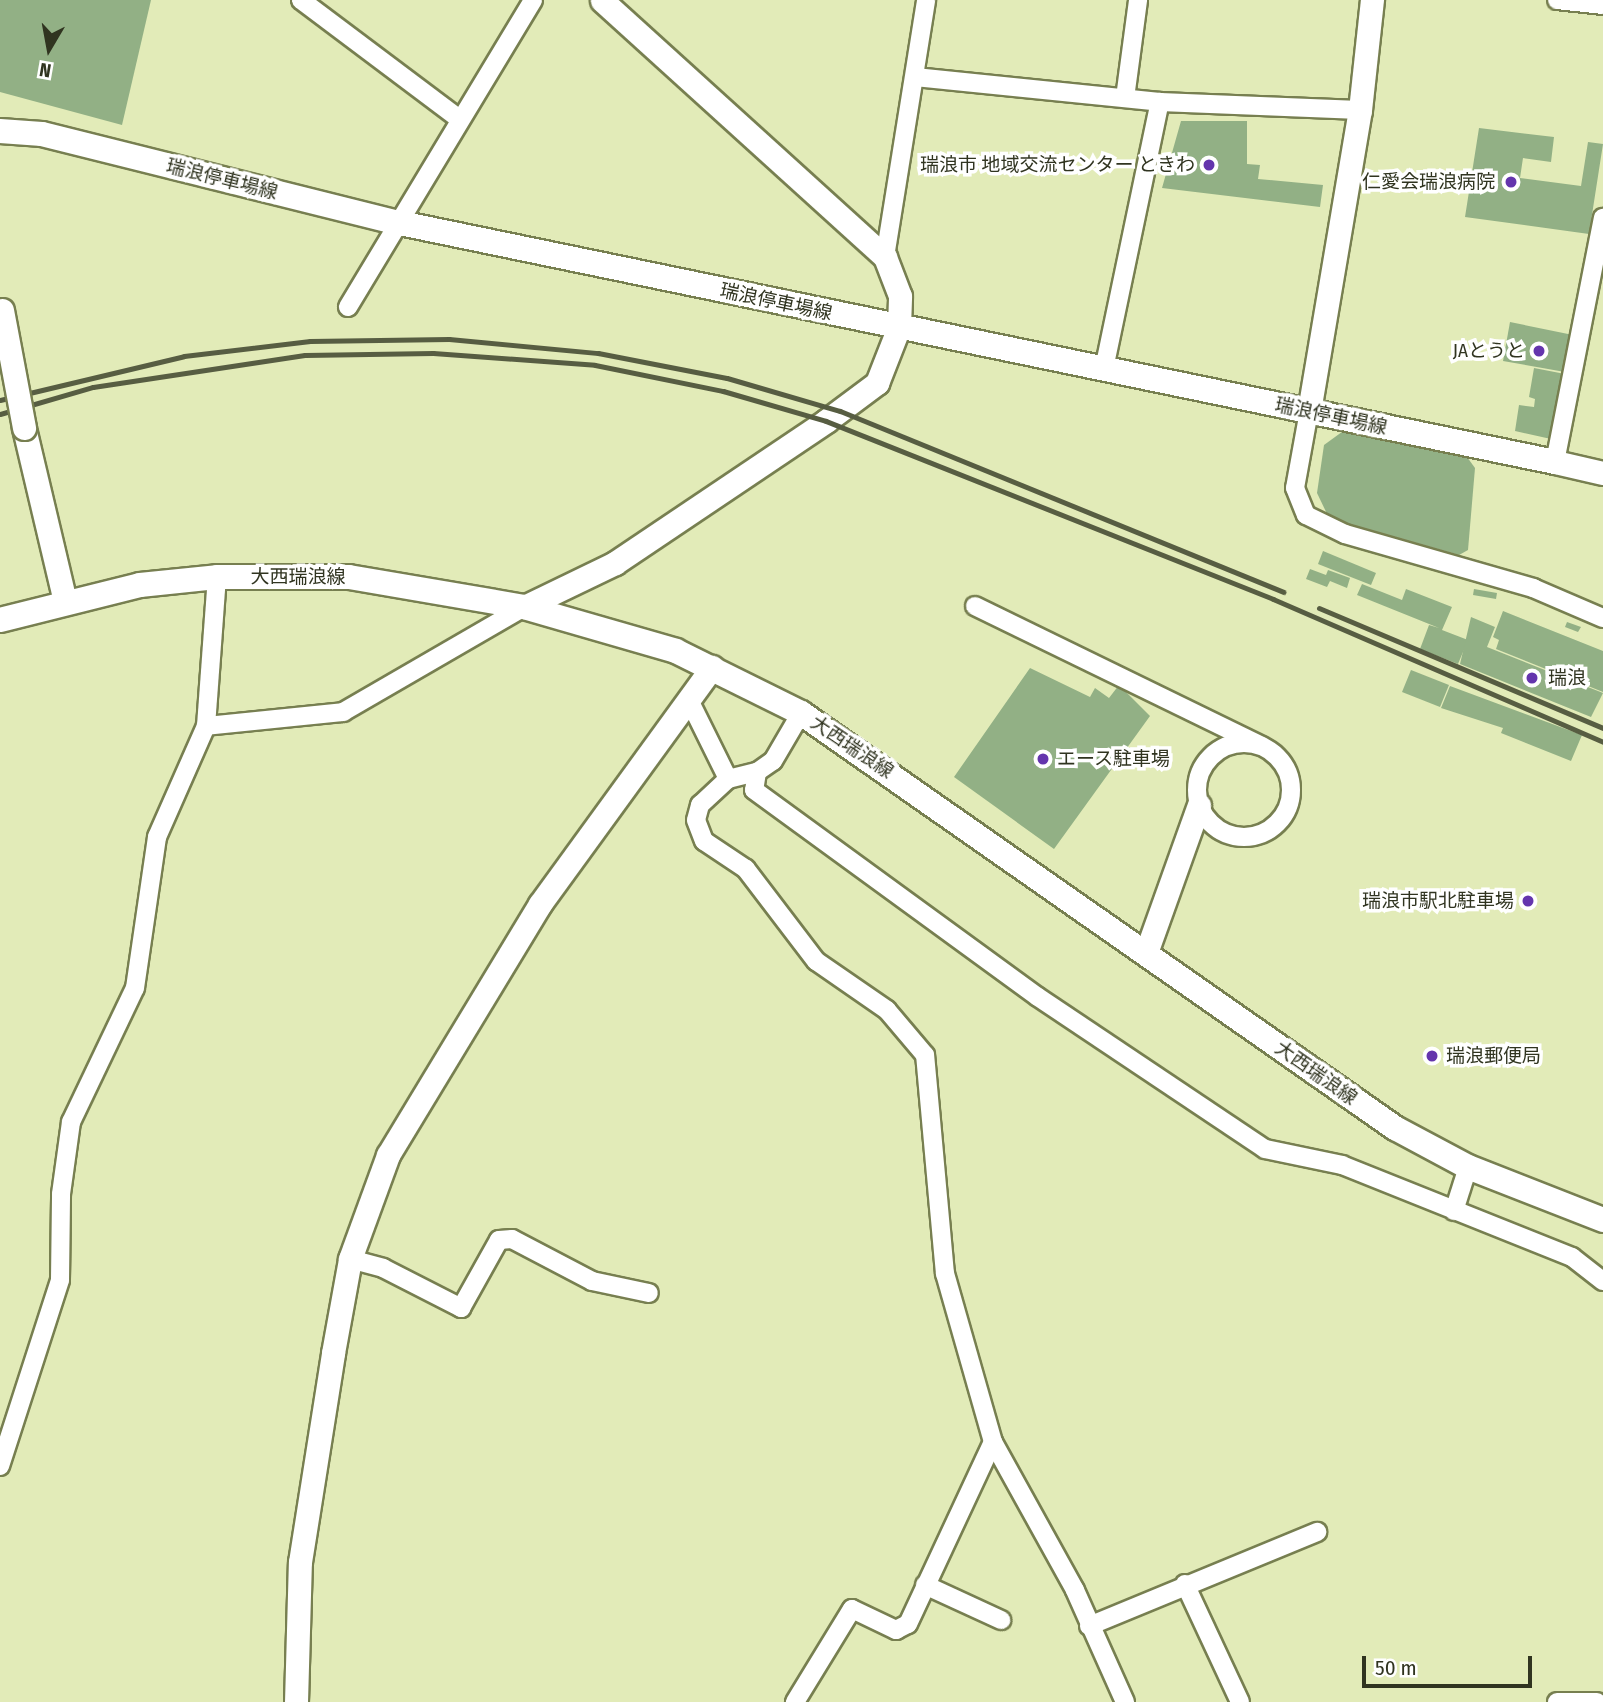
<!DOCTYPE html>
<html>
<head>
<meta charset="utf-8">
<style>
  body { margin:0 }
  #map { position:relative; width:1603px; height:1702px; overflow:hidden; background:#e2ebb8; font-family:"Fira Sans Condensed","Noto Sans JP",sans-serif }
  div>[style] { position:absolute }
  .building>* { inset:0; background:#92b085 }
  .roads { filter:drop-shadow(2px 0 #777f50) drop-shadow(-2px 0 #777f50) drop-shadow(0 2px #777f50) drop-shadow(0 -2px #777f50) }
  .minor>* { height:18px; margin:-9px; padding:0 9px; transform-origin:9px; border-radius:9px; background:#fff }
  .minor>.ring { margin:-9px; padding:0; box-sizing:content-box; background:none; border:18px solid #fff; border-radius:50% }
  .tertiary>* { height:23px; margin:-11.5px; padding:0 11.5px; transform-origin:11.5px; border-radius:11.5px; background:#fff }
  .secondary>* { height:24px; margin:-12px; padding:0 12px; transform-origin:12px; border-radius:12px; background:#fff }
  .rail>* { height:5px; margin:-2.5px; padding:0 2.5px; transform-origin:2.5px; border-radius:2.5px; background:#575d42 }
  .bridges { filter:drop-shadow(2px 0 #777f50) drop-shadow(-2px 0 #777f50) drop-shadow(0 2px #777f50) drop-shadow(0 -2px #777f50) }
  .tertiary-bridge>* { height:23px; margin:-11.5px; padding:0 11.5px; transform-origin:11.5px; border-radius:11.5px; background:#fff }
  .dots>* { width:19px; height:19px; translate:-50% -50%; box-sizing:border-box; border:4px solid #fff; border-radius:50% }
  span { translate:-50% -50%; white-space:nowrap; text-align:center; line-height:1.15; -webkit-text-stroke:7px #fff; paint-order:stroke }
  .poi-label { font-size:19px; color:#303420 }
  .right { translate:-100% -50%; text-align:right }
  .left { translate:0 -50%; text-align:left }
  .street-label { font-size:19px; color:#303420 }
  .north { position:absolute; left:14px; top:14px; width:70px; height:70px; -webkit-text-stroke:5px #fff; paint-order:stroke; rotate:190deg; font-size:19px; font-weight:700; line-height:28px; text-align:center; color:#303420 }
  .north::after { content:''; display:block; margin:auto; width:24px; height:32px; background:#303420; clip-path:polygon(50% 0,100% 100%,50% 72%,0 100%) }
  .scale { position:absolute; left:1362px; top:1656px; width:170px; height:32px; box-sizing:border-box; border:4px solid #303420; border-top:0; padding-left:9px; font-size:21px; line-height:24px; white-space:nowrap; color:#303420; -webkit-text-stroke:5px #fff; paint-order:stroke }
</style>
</head>
<body>
<div id="map">
  <div class="building">
    <div style="clip-path:polygon(0 0,151px 0,122px 125px,0 92px)"></div>
    <div style="clip-path:polygon(1181px 121px,1247px 121px,1247px 164px,1260px 165px,1258px 179px,1323px 185px,1320px 207px,1162px 188px)"></div>
    <div style="clip-path:polygon(1479px 128px,1554px 137px,1551px 162px,1523px 158px,1520px 178px,1581px 186px,1588px 142px,1603px 144px,1589px 234px,1465px 217px)"></div>
    <div style="clip-path:polygon(1510px 322px,1573px 335px,1565px 372px,1503px 361px)"></div>
    <div style="clip-path:polygon(1534px 368px,1565px 374px,1551px 439px,1515px 431px,1519px 405px,1534px 407px,1535px 399px,1529px 397px)"></div>
    <div style="clip-path:polygon(1346px 429px,1467px 457px,1475px 468px,1468px 550px,1459px 555px,1329px 518px,1317px 493px,1324px 445px)"></div>
    <div style="clip-path:polygon(1323px 551px,1376px 573px,1371px 585px,1318px 564px)"></div>
    <div style="clip-path:polygon(1310px 569px,1326px 575px,1328px 570px,1350px 578px,1347px 588px,1330px 581px,1327px 587px,1306px 579px)"></div>
    <div style="clip-path:polygon(1362px 584px,1402px 600px,1406px 589px,1452px 607px,1442px 630px,1468px 640px,1458px 664px,1420px 649px,1429px 625px,1439px 628px,1357px 595px)"></div>
    <div style="clip-path:polygon(1474px 589px,1497px 593px,1496px 599px,1473px 595px)"></div>
    <div style="clip-path:polygon(1503px 611px,1603px 651px,1603px 692px,1496px 649px,1499px 640px,1493px 637px)"></div>
    <div style="clip-path:polygon(1471px 617px,1495px 627px,1487px 647px,1603px 693px,1591px 717px,1460px 664px)"></div>
    <div style="clip-path:polygon(1567px 622px,1581px 627px,1578px 632px,1565px 627px)"></div>
    <div style="clip-path:polygon(1030px 668px,1090px 697px,1095px 688px,1109px 698px,1119px 685px,1150px 716px,1054px 849px,954px 777px)"></div>
    <div style="clip-path:polygon(1411px 670px,1449px 685px,1440px 707px,1402px 692px)"></div>
    <div style="clip-path:polygon(1450px 686px,1582px 735px,1571px 761px,1501px 733px,1503px 728px,1441px 708px)"></div>
  </div>
  <div class="roads">
    <div class="minor">
      <div style="left:301px;top:0;width:196px;rotate:36.9deg"></div>
      <div style="left:1557px;top:0;width:46px;rotate:6.2deg"></div>
      <div style="left:915px;top:77px;width:246px;rotate:5.8deg"></div>
      <div style="left:1160px;top:102px;width:200px;rotate:2.3deg"></div>
      <div style="left:1125px;top:98px;width:99px;rotate:-82.4deg"></div>
      <div style="left:885px;top:257px;width:260px;rotate:-80.9deg"></div>
      <div style="left:348px;top:307px;width:358px;rotate:-58.9deg"></div>
      <div style="left:1104px;top:369px;width:273px;rotate:-78.2deg"></div>
      <div style="left:1309px;top:411px;width:78px;rotate:100.3deg"></div>
      <div style="left:1295px;top:488px;width:29px;rotate:68deg"></div>
      <div style="left:1306px;top:515px;width:43px;rotate:26deg"></div>
      <div style="left:1345px;top:534px;width:196px;rotate:16deg"></div>
      <div style="left:1533px;top:588px;width:76px;rotate:23.2deg"></div>
      <div style="left:1555px;top:462px;width:249px;rotate:-78.9deg"></div>
      <div style="left:975px;top:606px;width:319px;rotate:26deg"></div>
      <div style="left:690px;top:702px;width:86px;rotate:63.7deg"></div>
      <div style="left:206px;top:726px;width:138px;rotate:-5.8deg"></div>
      <div style="left:343px;top:712px;width:209px;rotate:-30.1deg"></div>
      <div class="ring" style="left:1197px;top:743px;width:76px;height:76px"></div>
      <div style="left:757px;top:772px;width:19px;rotate:-35deg"></div>
      <div style="left:773px;top:761px;width:56px;rotate:-59.7deg"></div>
      <div style="left:1454px;top:1211px;width:46px;rotate:-72.3deg"></div>
      <div style="left:350px;top:1259px;width:34px;rotate:15deg"></div>
      <div style="left:383px;top:1268px;width:88px;rotate:27.1deg"></div>
      <div style="left:461px;top:1308px;width:78px;rotate:-60.8deg"></div>
      <div style="left:499px;top:1240px;width:13px;rotate:-4deg"></div>
      <div style="left:512px;top:1239px;width:90px;rotate:27.7deg"></div>
      <div style="left:592px;top:1281px;width:58px;rotate:11.9deg"></div>
      <div style="left:0;top:1466px;width:195px;rotate:-72.1deg"></div>
      <div style="left:60px;top:1280px;width:86px;rotate:-89.3deg"></div>
      <div style="left:61px;top:1194px;width:73px;rotate:-82.1deg"></div>
      <div style="left:71px;top:1122px;width:148px;rotate:-64.5deg"></div>
      <div style="left:135px;top:988px;width:153px;rotate:-81.7deg"></div>
      <div style="left:157px;top:837px;width:121px;rotate:-66.2deg"></div>
      <div style="left:206px;top:726px;width:149px;rotate:-85.8deg"></div>
      <div style="left:1185px;top:1584px;width:130px;rotate:65deg"></div>
      <div style="left:925px;top:1585px;width:84px;rotate:24.7deg"></div>
      <div style="left:1089px;top:1626px;width:247px;rotate:-22.4deg"></div>
      <div style="left:795px;top:1702px;width:109px;rotate:-58.5deg"></div>
      <div style="left:852px;top:1609px;width:49px;rotate:25.5deg"></div>
      <div style="left:896px;top:1630px;width:13px;rotate:-27deg"></div>
      <div style="left:908px;top:1624px;width:201px;rotate:-65deg"></div>
      <div style="left:1125px;top:1702px;width:123px;rotate:-114.1deg"></div>
      <div style="left:1075px;top:1590px;width:169px;rotate:-119deg"></div>
      <div style="left:993px;top:1442px;width:175px;rotate:-105.9deg"></div>
      <div style="left:945px;top:1274px;width:220px;rotate:-95.2deg"></div>
      <div style="left:925px;top:1055px;width:59px;rotate:-130.2deg"></div>
      <div style="left:887px;top:1010px;width:86px;rotate:-145.4deg"></div>
      <div style="left:816px;top:961px;width:116px;rotate:-127.3deg"></div>
      <div style="left:746px;top:869px;width:50px;rotate:-146.3deg"></div>
      <div style="left:704px;top:841px;width:22px;rotate:-111deg"></div>
      <div style="left:696px;top:820px;width:16px;rotate:-75deg"></div>
      <div style="left:700px;top:805px;width:38px;rotate:-43deg"></div>
      <div style="left:728px;top:779px;width:30px;rotate:-14deg"></div>
      <div style="left:757px;top:772px;width:18px;rotate:99deg"></div>
      <div style="left:754px;top:790px;width:351px;rotate:36.1deg"></div>
      <div style="left:1038px;top:997px;width:273px;rotate:33.8deg"></div>
      <div style="left:1265px;top:1149px;width:79px;rotate:11.7deg"></div>
      <div style="left:1342px;top:1165px;width:248px;rotate:21.8deg"></div>
      <div style="left:1572px;top:1257px;width:39px;rotate:38deg"></div>
      <div style="left:1557px;top:1702px;width:40px"></div>
    </div>
    <div class="tertiary">
      <div style="left:1309px;top:411px;width:305px;rotate:-80.4deg"></div>
      <div style="left:1360px;top:110px;width:111px;rotate:-83.8deg"></div>
      <div style="left:24px;top:428px;width:178px;rotate:76.7deg"></div>
      <div style="left:1555px;top:462px;width:49px;rotate:12.9deg"></div>
      <div style="left:524px;top:607px;width:101px;rotate:-25.8deg"></div>
      <div style="left:615px;top:563px;width:254px;rotate:-33.9deg"></div>
      <div style="left:826px;top:421px;width:64px;rotate:-36.7deg"></div>
      <div style="left:877px;top:383px;width:60px;rotate:-68.6deg"></div>
      <div style="left:899px;top:327px;width:31px;rotate:-88deg"></div>
      <div style="left:900px;top:296px;width:42px;rotate:-111deg"></div>
      <div style="left:885px;top:257px;width:382px;rotate:-137.8deg"></div>
      <div style="left:1147px;top:950px;width:154px;rotate:-70.3deg"></div>
      <div style="left:296px;top:1702px;width:140px;rotate:-88.4deg"></div>
      <div style="left:300px;top:1562px;width:212px;rotate:-81deg"></div>
      <div style="left:333px;top:1353px;width:96px;rotate:-79.7deg"></div>
      <div style="left:350px;top:1259px;width:111px;rotate:-69.9deg"></div>
      <div style="left:388px;top:1155px;width:293px;rotate:-58.8deg"></div>
      <div style="left:540px;top:904px;width:293px;rotate:-54deg"></div>
    </div>
    <div class="secondary">
      <div style="left:0;top:131px;width:42px;rotate:4.1deg"></div>
      <div style="left:42px;top:134px;width:369px;rotate:14deg"></div>
      <div style="left:400px;top:223px;width:1179px;rotate:11.69deg"></div>
      <div style="left:0;top:620px;width:144px;rotate:-14deg"></div>
      <div style="left:140px;top:585px;width:77px;rotate:-5.9deg"></div>
      <div style="left:217px;top:577px;width:132px"></div>
      <div style="left:349px;top:577px;width:178px;rotate:9.7deg"></div>
      <div style="left:524px;top:607px;width:158px;rotate:16.1deg"></div>
      <div style="left:676px;top:651px;width:140px;rotate:26.4deg"></div>
      <div style="left:801px;top:713px;width:725px;rotate:34.94deg"></div>
      <div style="left:1395px;top:1128px;width:83px;rotate:28.1deg"></div>
      <div style="left:1468px;top:1167px;width:145px;rotate:21.4deg"></div>
    </div>
  </div>
  <div class="rail">
    <div style="left:0;top:400px;width:189px;rotate:-13.4deg"></div>
    <div style="left:184px;top:356px;width:127px;rotate:-6.8deg"></div>
    <div style="left:310px;top:341px;width:139px;rotate:-0.8deg"></div>
    <div style="left:449px;top:339px;width:150px;rotate:5.4deg"></div>
    <div style="left:598px;top:353px;width:131px;rotate:11deg"></div>
    <div style="left:727px;top:378px;width:118px;rotate:16.3deg"></div>
    <div style="left:840px;top:411px;width:479px;rotate:22.2deg"></div>
    <div style="left:0;top:414px;width:97px;rotate:-16.2deg"></div>
    <div style="left:93px;top:387px;width:214px;rotate:-8.6deg"></div>
    <div style="left:305px;top:355px;width:128px;rotate:-0.9deg"></div>
    <div style="left:433px;top:353px;width:162px;rotate:4.2deg"></div>
    <div style="left:595px;top:365px;width:131px;rotate:11.5deg"></div>
    <div style="left:723px;top:391px;width:107px;rotate:16.2deg"></div>
    <div style="left:826px;top:421px;width:481px;rotate:21.7deg"></div>
    <div style="left:1273px;top:599px;width:360px;rotate:23.4deg"></div>
    <div style="left:1319px;top:608px;width:308px;rotate:22.9deg"></div>
  </div>
  <div class="bridges">
    <div class="tertiary-bridge">
      <div style="left:2px;top:310px;width:120px;rotate:79.4deg"></div>
    </div>
  </div>
  <div class="dots">
    <div style="left:1209px;top:165px;background:#6435ad"></div>
    <div style="left:1511px;top:182px;background:#6435ad"></div>
    <div style="left:1539px;top:351px;background:#6435ad"></div>
    <div style="left:1532px;top:678px;background:#6435ad"></div>
    <div style="left:1043px;top:759px;background:#6435ad"></div>
    <div style="left:1528px;top:901px;background:#6435ad"></div>
    <div style="left:1432px;top:1056px;background:#6435ad"></div>
  </div>
  <div class="poi-label">
    <span class="right" style="left:1195px;top:165px">瑞浪市 地域交流センター ときわ</span>
    <span class="right" style="left:1495px;top:182px">仁愛会瑞浪病院</span>
    <span class="right" style="left:1525px;top:351px">JAとうと</span>
    <span class="left" style="left:1548px;top:678px">瑞浪</span>
    <span class="left" style="left:1057px;top:759px">エース駐車場</span>
    <span class="right" style="left:1514px;top:901px">瑞浪市駅北駐車場</span>
    <span class="left" style="left:1446px;top:1056px">瑞浪郵便局</span>
  </div>
  <div class="street-label">
    <span style="left:222px;top:179px;rotate:14deg">瑞浪停車場線</span>
    <span style="left:776px;top:302px;rotate:12deg">瑞浪停車場線</span>
    <span style="left:1331px;top:416px;rotate:12deg">瑞浪停車場線</span>
    <span style="left:298px;top:577px">大西瑞浪線</span>
    <span style="left:852px;top:747px;rotate:34deg">大西瑞浪線</span>
    <span style="left:1316px;top:1073px;rotate:35deg">大西瑞浪線</span>
  </div>
  <div class="north">N</div>
  <div class="scale">50 m</div>
</div>
</body>
</html>
